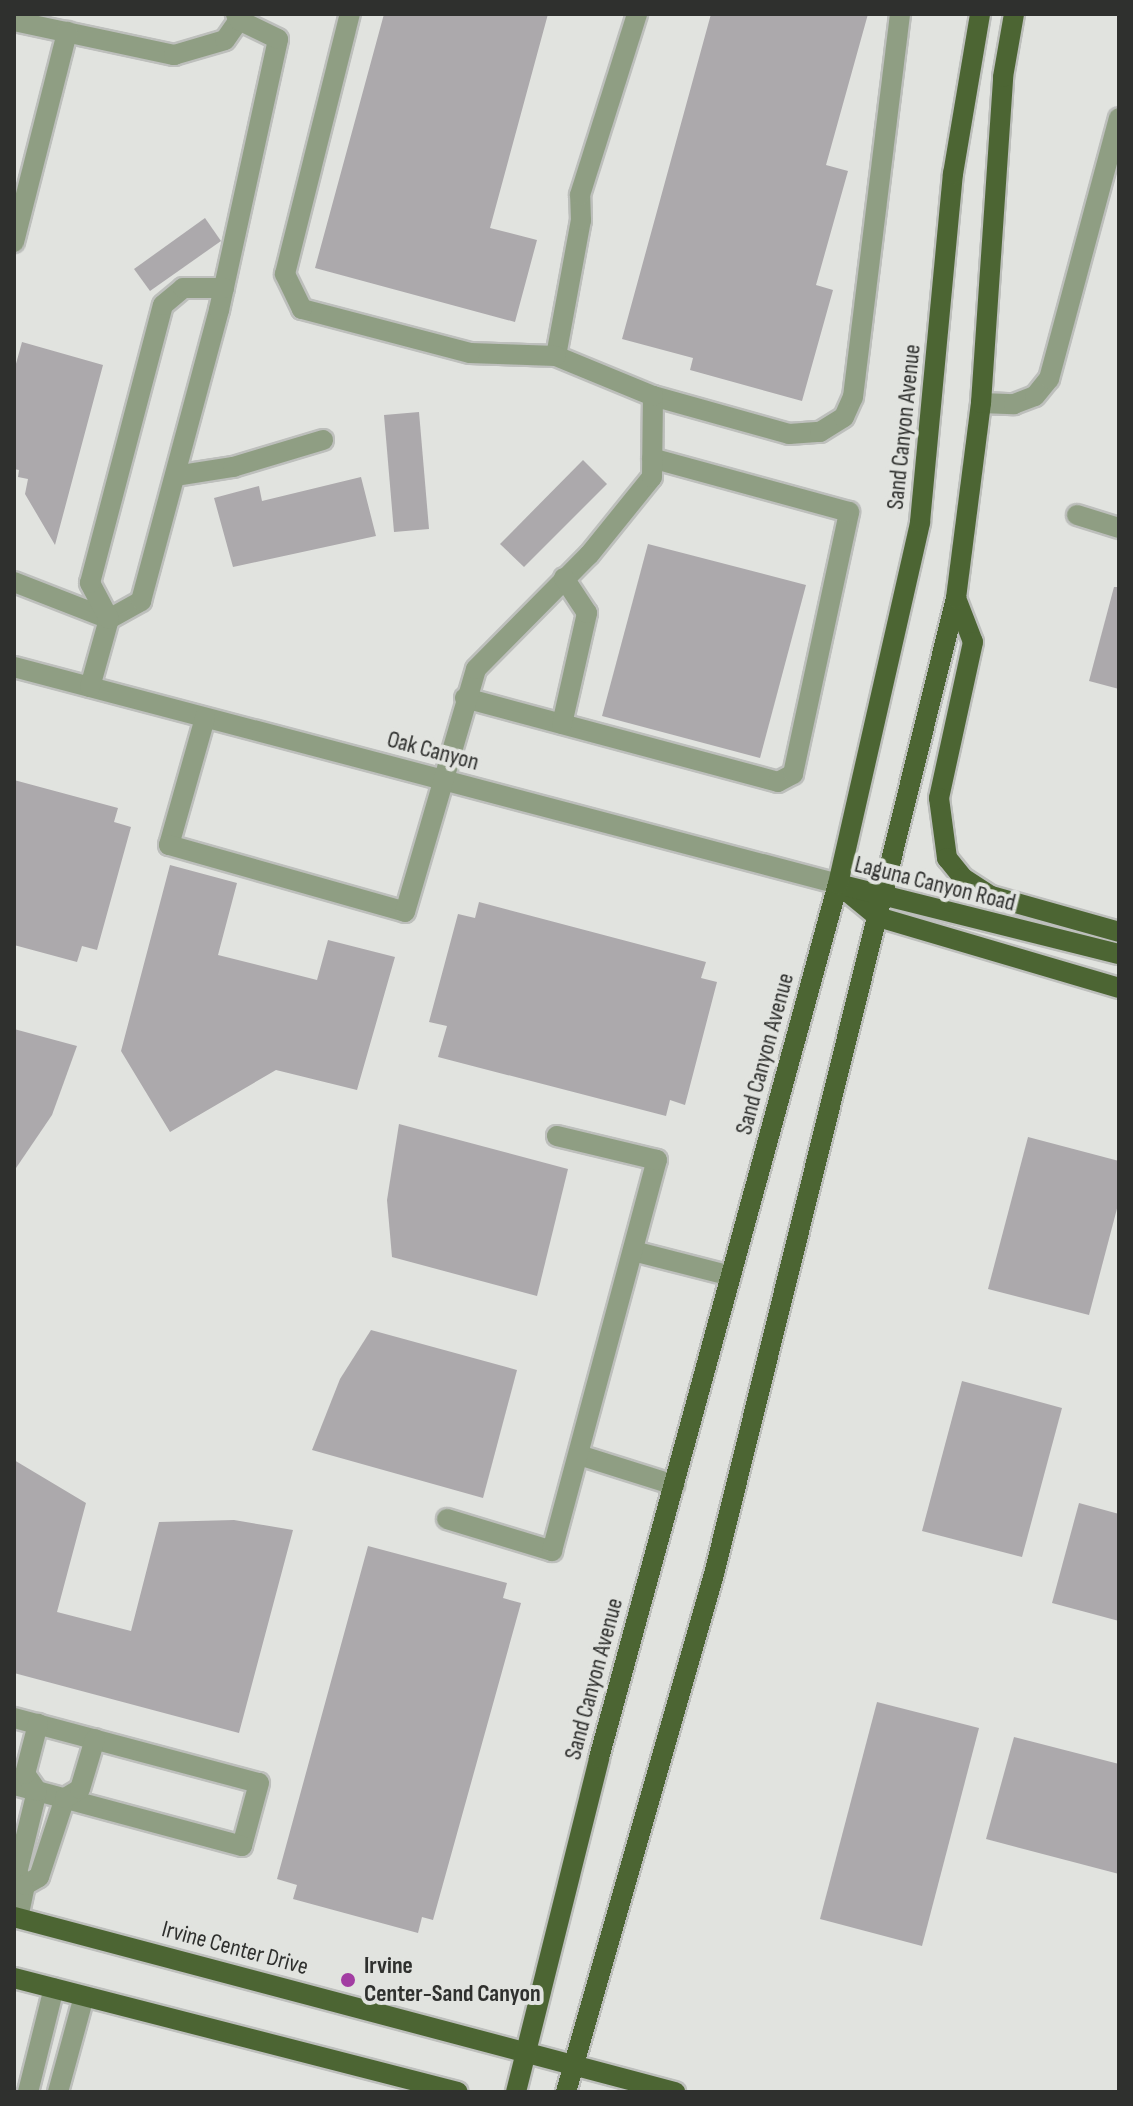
<!DOCTYPE html>
<html>
<head>
<meta charset="utf-8">
<style>
  body { margin:0 }
  #map { position:relative; width:1133px; height:2106px; overflow:hidden; background:#e1e3df; font-family:"Sofia Sans Condensed",sans-serif }
  div>[style] { position:absolute }
  .building>* { inset:0; background:#aca9ac }
  .roads { filter:drop-shadow(2px 0 #bdbfbc) drop-shadow(-2px 0 #bdbfbc) drop-shadow(0 2px #bdbfbc) drop-shadow(0 -2px #bdbfbc) }
  .minor>* { height:20px; margin:-10px; padding:0 10px; transform-origin:10px; border-radius:10px; background:#8f9e83 }
  .major>* { height:20px; margin:-10px; padding:0 10px; transform-origin:10px; border-radius:10px; background:#4c6533 }
  .dots>* { width:22px; height:22px; translate:-50% -50%; box-sizing:border-box; border:4px solid #e1e3df; border-radius:50% }
  span { translate:-50% -50%; white-space:nowrap; text-align:center; line-height:1.15; -webkit-text-stroke:8px #e1e3df; paint-order:stroke }
  .street-label { font-size:24px; color:#2f302e }
  .poi-label { font-size:24px; color:#2f302e; font-weight:700 }
  .left { translate:0 -50%; text-align:left }
  .frame { position:absolute; inset:0; border:16px solid #2f302e; pointer-events:none }
</style>
</head>
<body>
<div id="map">
  <div class="building">
    <div style="clip-path:polygon(384px 14px,548px 14px,490px 228px,537px 240px,515px 322px,315px 268px)"></div>
    <div style="clip-path:polygon(711px 14px,868px 14px,826px 165px,848px 171px,816px 285px,833px 290px,802px 401px,690px 370px,693px 358px,622px 339px)"></div>
    <div style="clip-path:polygon(205px 218px,221px 241px,150px 291px,134px 269px)"></div>
    <div style="clip-path:polygon(22px 342px,103px 365px,55px 545px,25px 494px,28px 479px,18px 477px,19px 470px,14px 469px,14px 371px)"></div>
    <div style="clip-path:polygon(419px 412px,429px 529px,394px 532px,384px 415px)"></div>
    <div style="clip-path:polygon(583px 460px,607px 484px,524px 567px,500px 544px)"></div>
    <div style="clip-path:polygon(361px 477px,376px 536px,233px 567px,214px 498px,259px 486px,262px 501px)"></div>
    <div style="clip-path:polygon(648px 544px,806px 585px,760px 758px,602px 716px)"></div>
    <div style="clip-path:polygon(1114px 587px,1119px 587px,1119px 689px,1089px 681px)"></div>
    <div style="clip-path:polygon(14px 780px,118px 808px,114px 822px,131px 827px,97px 950px,82px 946px,77px 962px,14px 945px)"></div>
    <div style="clip-path:polygon(170px 865px,237px 883px,218px 955px,317px 980px,328px 940px,395px 957px,357px 1090px,276px 1070px,170px 1132px,121px 1051px)"></div>
    <div style="clip-path:polygon(479px 902px,706px 962px,701px 978px,717px 982px,685px 1105px,670px 1100px,666px 1116px,438px 1057px,447px 1026px,429px 1022px,458px 914px,475px 918px)"></div>
    <div style="clip-path:polygon(14px 1029px,77px 1046px,52px 1115px,14px 1171px)"></div>
    <div style="clip-path:polygon(399px 1124px,568px 1169px,537px 1296px,392px 1257px,387px 1200px)"></div>
    <div style="clip-path:polygon(1028px 1137px,1119px 1161px,1119px 1201px,1089px 1315px,988px 1289px)"></div>
    <div style="clip-path:polygon(371px 1330px,517px 1370px,483px 1498px,312px 1450px,340px 1379px)"></div>
    <div style="clip-path:polygon(962px 1381px,1062px 1408px,1022px 1557px,922px 1531px)"></div>
    <div style="clip-path:polygon(14px 1460px,86px 1503px,57px 1612px,131px 1631px,159px 1522px,234px 1520px,293px 1530px,239px 1733px,14px 1673px)"></div>
    <div style="clip-path:polygon(1079px 1503px,1119px 1514px,1119px 1621px,1052px 1603px)"></div>
    <div style="clip-path:polygon(368px 1546px,507px 1583px,503px 1598px,521px 1603px,433px 1920px,422px 1917px,418px 1933px,293px 1899px,297px 1885px,277px 1879px)"></div>
    <div style="clip-path:polygon(877px 1702px,979px 1728px,922px 1946px,820px 1919px)"></div>
    <div style="clip-path:polygon(1014px 1737px,1119px 1764px,1119px 1874px,986px 1839px)"></div>
  </div>
  <div class="roads">
    <div class="minor">
      <div style="left:14px;top:21px;width:164px;rotate:12deg"></div>
      <div style="left:174px;top:55px;width:53px;rotate:-16.4deg"></div>
      <div style="left:225px;top:40px;width:24px;rotate:-55deg"></div>
      <div style="left:239px;top:20px;width:7px;rotate:-117deg"></div>
      <div style="left:14px;top:242px;width:217px;rotate:-75.8deg"></div>
      <div style="left:556px;top:356px;width:138px;rotate:-79.6deg"></div>
      <div style="left:581px;top:220px;width:25px;rotate:-92deg"></div>
      <div style="left:580px;top:195px;width:190px;rotate:-72.5deg"></div>
      <div style="left:653px;top:396px;width:141px;rotate:15.6deg"></div>
      <div style="left:789px;top:434px;width:31px;rotate:-4deg"></div>
      <div style="left:820px;top:432px;width:28px;rotate:-32deg"></div>
      <div style="left:844px;top:417px;width:22px;rotate:-66deg"></div>
      <div style="left:853px;top:397px;width:386px;rotate:-83deg"></div>
      <div style="left:981px;top:403px;width:33px;rotate:2deg"></div>
      <div style="left:1014px;top:404px;width:22px;rotate:-21deg"></div>
      <div style="left:1035px;top:396px;width:22px;rotate:-51deg"></div>
      <div style="left:1049px;top:379px;width:270px;rotate:-75deg"></div>
      <div style="left:175px;top:476px;width:59px;rotate:-8.8deg"></div>
      <div style="left:233px;top:467px;width:94px;rotate:-16.7deg"></div>
      <div style="left:1077px;top:515px;width:44px;rotate:17.2deg"></div>
      <div style="left:14px;top:582px;width:102px;rotate:21.3deg"></div>
      <div style="left:109px;top:619px;width:37px;rotate:-29deg"></div>
      <div style="left:141px;top:601px;width:301px;rotate:-75deg"></div>
      <div style="left:219px;top:310px;width:277px;rotate:-77.7deg"></div>
      <div style="left:278px;top:39px;width:43px;rotate:-154deg"></div>
      <div style="left:14px;top:667px;width:852px;rotate:14.75deg"></div>
      <div style="left:90px;top:687px;width:71px;rotate:-74.4deg"></div>
      <div style="left:109px;top:619px;width:41px;rotate:-117.8deg"></div>
      <div style="left:90px;top:583px;width:287px;rotate:-75.3deg"></div>
      <div style="left:163px;top:305px;width:26px;rotate:-40deg"></div>
      <div style="left:183px;top:288px;width:41px"></div>
      <div style="left:465px;top:698px;width:324px;rotate:15deg"></div>
      <div style="left:778px;top:782px;width:17px;rotate:-28deg"></div>
      <div style="left:793px;top:774px;width:268px;rotate:-77.9deg"></div>
      <div style="left:849px;top:512px;width:204px;rotate:-164.7deg"></div>
      <div style="left:205px;top:718px;width:132px;rotate:105.8deg"></div>
      <div style="left:169px;top:845px;width:245px;rotate:15.8deg"></div>
      <div style="left:405px;top:912px;width:253px;rotate:-73.7deg"></div>
      <div style="left:476px;top:669px;width:161px;rotate:-45.3deg"></div>
      <div style="left:589px;top:555px;width:100px;rotate:-51.1deg"></div>
      <div style="left:652px;top:477px;width:81px;rotate:-89.3deg"></div>
      <div style="left:653px;top:396px;width:105px;rotate:-157.6deg"></div>
      <div style="left:556px;top:356px;width:86px;rotate:-178deg"></div>
      <div style="left:470px;top:353px;width:174px;rotate:-165.3deg"></div>
      <div style="left:302px;top:309px;width:39px;rotate:-116deg"></div>
      <div style="left:285px;top:274px;width:268px;rotate:-76deg"></div>
      <div style="left:562px;top:724px;width:114px;rotate:-77.3deg"></div>
      <div style="left:587px;top:613px;width:42px;rotate:-123.3deg"></div>
      <div style="left:633px;top:1251px;width:101px;rotate:14.3deg"></div>
      <div style="left:579px;top:1455px;width:100px;rotate:17.5deg"></div>
      <div style="left:447px;top:1519px;width:110px;rotate:16.9deg"></div>
      <div style="left:552px;top:1551px;width:405px;rotate:-75deg"></div>
      <div style="left:657px;top:1160px;width:103px;rotate:-166.5deg"></div>
      <div style="left:14px;top:1718px;width:253px;rotate:14.9deg"></div>
      <div style="left:259px;top:1783px;width:65px;rotate:105.1deg"></div>
      <div style="left:242px;top:1846px;width:236px;rotate:-165deg"></div>
      <div style="left:25px;top:1885px;width:14px;rotate:-124deg"></div>
      <div style="left:17px;top:1873px;width:84px;rotate:-76.3deg"></div>
      <div style="left:37px;top:1791px;width:21px;rotate:-125deg"></div>
      <div style="left:25px;top:1774px;width:52px;rotate:-75.4deg"></div>
      <div style="left:18px;top:1918px;width:34px;rotate:-78deg"></div>
      <div style="left:25px;top:1885px;width:16px;rotate:-30deg"></div>
      <div style="left:39px;top:1877px;width:83px;rotate:-71.8deg"></div>
      <div style="left:65px;top:1798px;width:17px;rotate:-31deg"></div>
      <div style="left:80px;top:1789px;width:52px;rotate:-73.3deg"></div>
      <div style="left:28px;top:2092px;width:107px;rotate:-76deg"></div>
      <div style="left:58px;top:2092px;width:99px;rotate:-74.8deg"></div>
    </div>
    <div class="major">
      <div style="left:956px;top:598px;width:47px;rotate:68.9deg"></div>
      <div style="left:973px;top:642px;width:160px;rotate:102.3deg"></div>
      <div style="left:939px;top:798px;width:61px;rotate:82.4deg"></div>
      <div style="left:947px;top:858px;width:26px;rotate:51deg"></div>
      <div style="left:963px;top:878px;width:33px;rotate:33deg"></div>
      <div style="left:991px;top:896px;width:133px;rotate:15.7deg"></div>
      <div style="left:838px;top:884px;width:52px;rotate:39.5deg"></div>
      <div style="left:878px;top:917px;width:251px;rotate:16.4deg"></div>
      <div style="left:842px;top:885px;width:285px;rotate:14deg"></div>
      <div style="left:14px;top:1917px;width:684px;rotate:14.83deg"></div>
      <div style="left:14px;top:1978px;width:458px;rotate:14.4deg"></div>
      <div style="left:516px;top:2092px;width:344px;rotate:-76deg"></div>
      <div style="left:599px;top:1758px;width:906px;rotate:-74.71deg"></div>
      <div style="left:838px;top:884px;width:371px;rotate:-77.2deg"></div>
      <div style="left:920px;top:522px;width:350px;rotate:-84.6deg"></div>
      <div style="left:953px;top:174px;width:162px;rotate:-80.4deg"></div>
      <div style="left:566px;top:2092px;width:539px;rotate:-74.05deg"></div>
      <div style="left:714px;top:1574px;width:1006px;rotate:-76.07deg"></div>
      <div style="left:956px;top:598px;width:197px;rotate:-82.7deg"></div>
      <div style="left:981px;top:403px;width:327px;rotate:-86.1deg"></div>
      <div style="left:1003px;top:77px;width:64px;rotate:-80.1deg"></div>
    </div>
  </div>
  <div class="dots">
    <div style="left:348px;top:1980px;background:#a23da2"></div>
  </div>
  <div class="street-label">
    <span style="left:904px;top:427px;rotate:-84deg">Sand Canyon Avenue</span>
    <span style="left:433px;top:751px;rotate:15deg">Oak Canyon</span>
    <span style="left:935px;top:884px;rotate:14deg">Laguna Canyon Road</span>
    <span style="left:765px;top:1054px;rotate:-75deg">Sand Canyon Avenue</span>
    <span style="left:594px;top:1679px;rotate:-75deg">Sand Canyon Avenue</span>
    <span style="left:235px;top:1948px;rotate:15deg">Irvine Center Drive</span>
  </div>
  <div class="poi-label">
    <span class="left" style="left:364px;top:1980px">Irvine<br>Center-Sand Canyon</span>
  </div>
  <div class="frame"></div>
</div>
</body>
</html>
